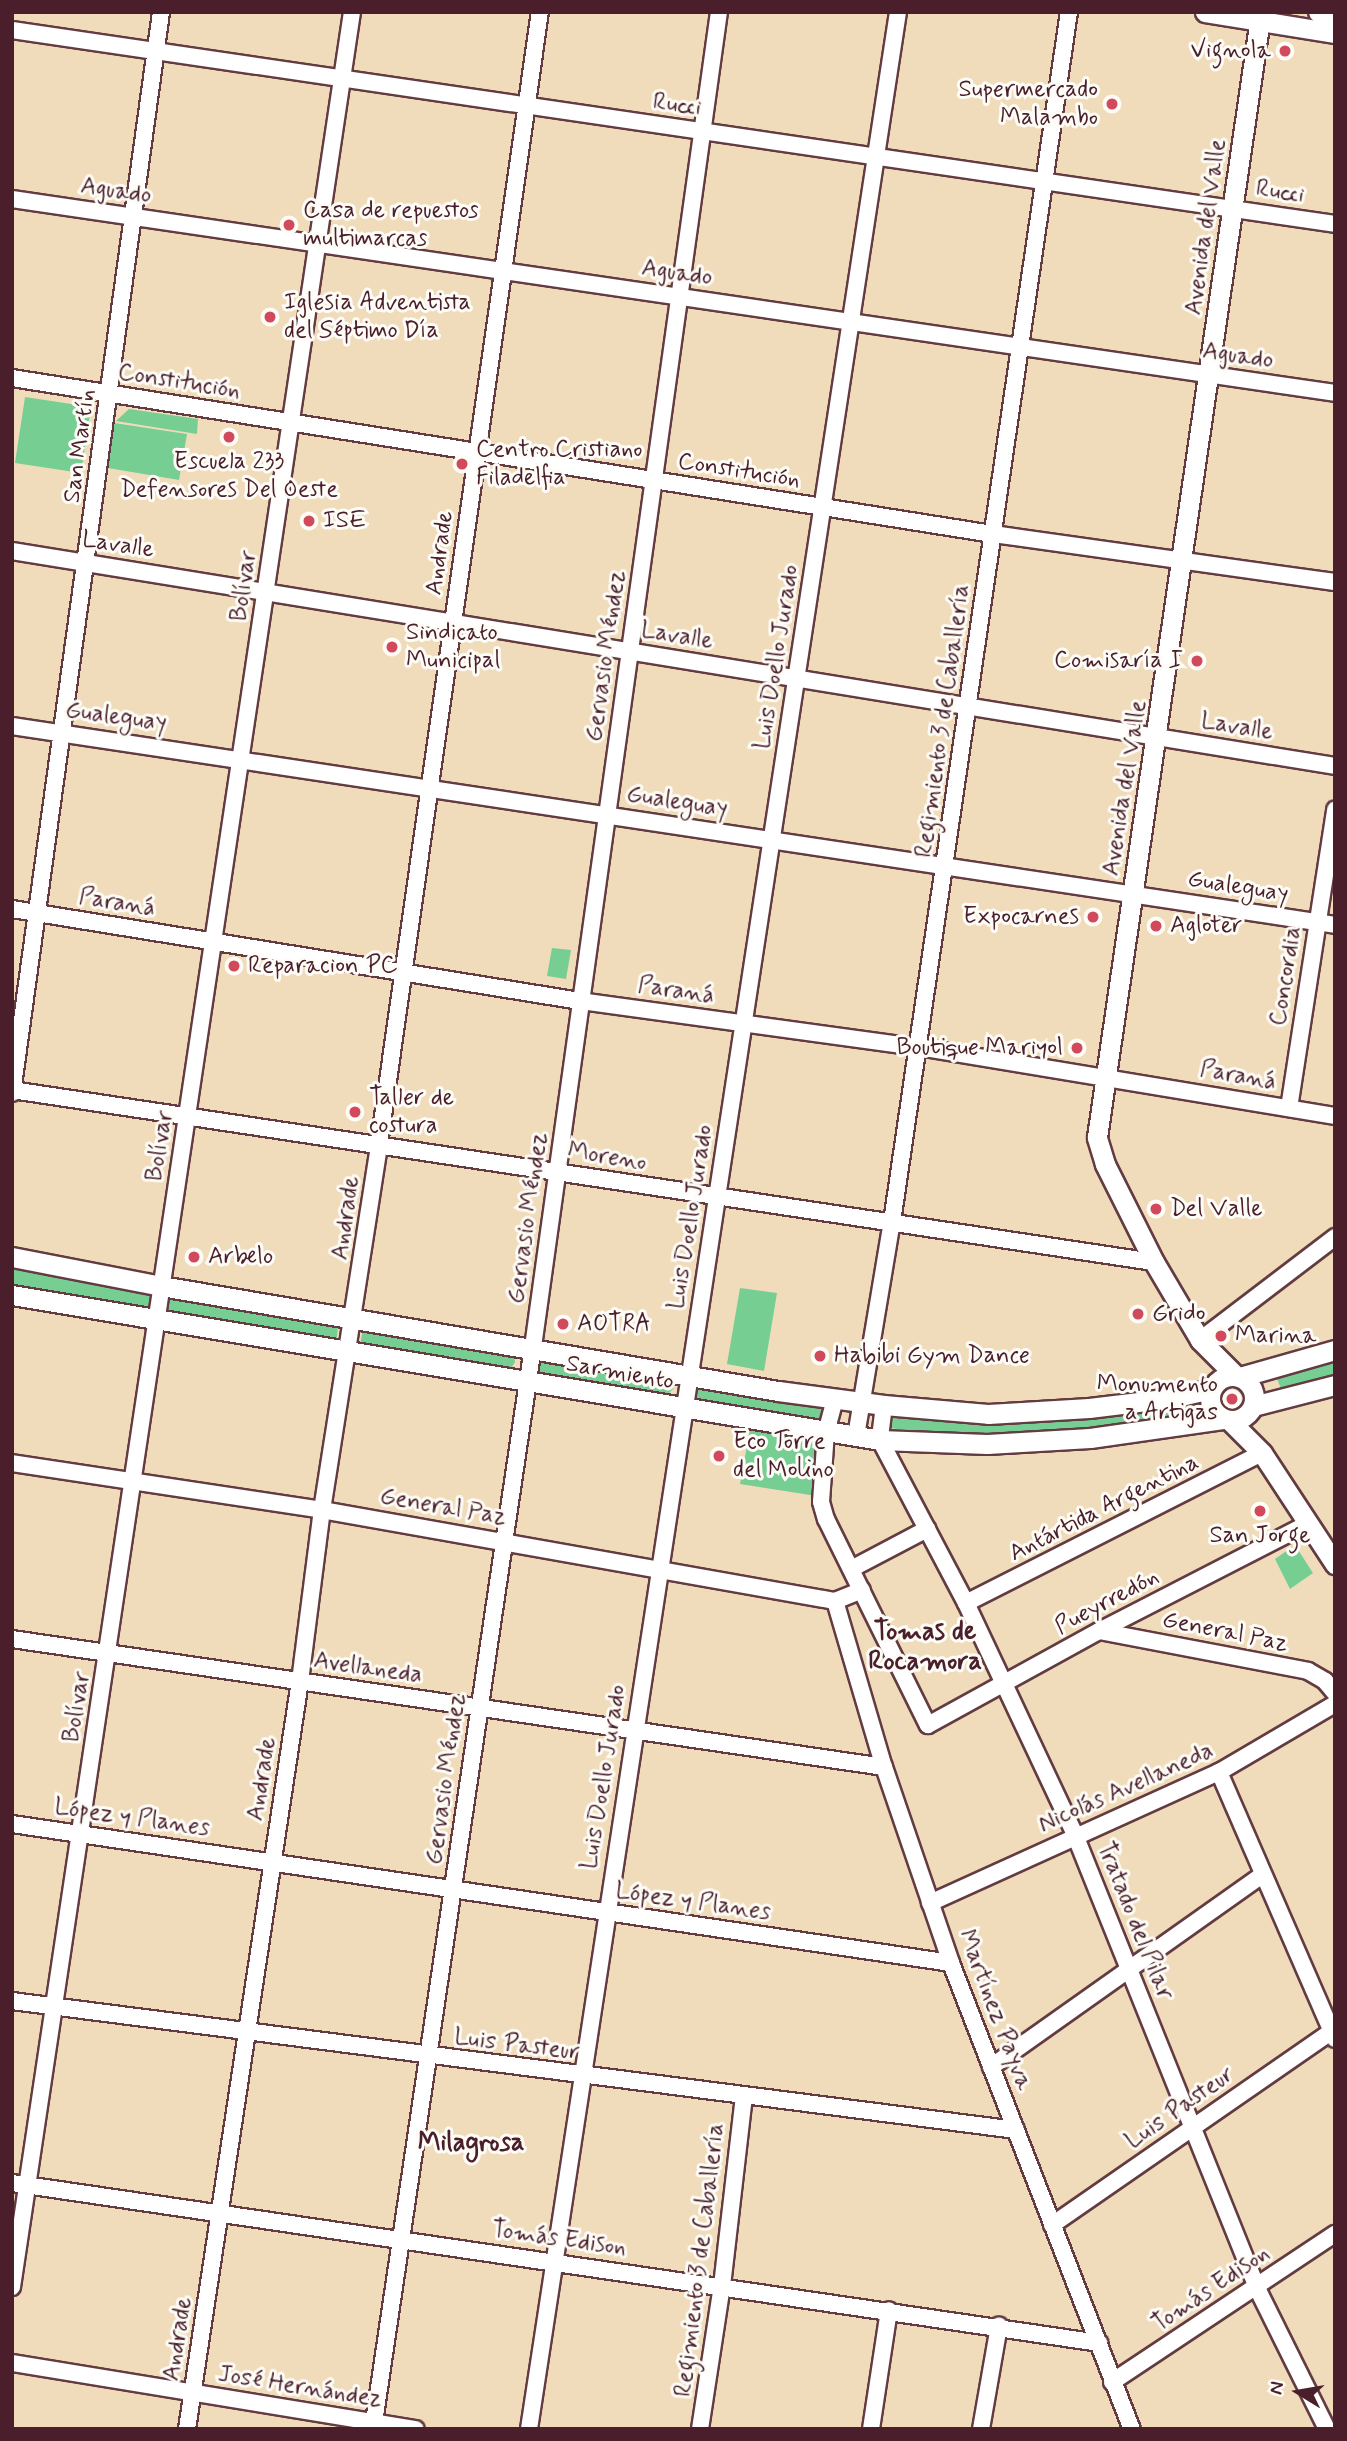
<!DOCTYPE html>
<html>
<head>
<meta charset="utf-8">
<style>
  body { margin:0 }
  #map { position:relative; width:1347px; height:2441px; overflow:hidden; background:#f0dcbb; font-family:Mynerve,sans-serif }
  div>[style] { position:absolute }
  .green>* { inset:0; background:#76ce93 }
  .roads { filter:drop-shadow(2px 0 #633b41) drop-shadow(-2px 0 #633b41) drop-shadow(0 2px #633b41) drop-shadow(0 -2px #633b41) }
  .minor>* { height:16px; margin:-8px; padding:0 8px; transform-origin:8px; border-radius:8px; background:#fff }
  .major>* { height:19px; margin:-9.5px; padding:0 9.5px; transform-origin:9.5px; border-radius:9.5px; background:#fff }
  .major>.ring { margin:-9.5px; padding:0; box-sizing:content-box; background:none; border:19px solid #fff; border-radius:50% }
  .dots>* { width:19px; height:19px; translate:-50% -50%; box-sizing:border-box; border:4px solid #fdfcf7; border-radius:50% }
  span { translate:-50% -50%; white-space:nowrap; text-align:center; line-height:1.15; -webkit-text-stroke:6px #fdfcf7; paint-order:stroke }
  .poi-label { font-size:24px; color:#4a1f2b }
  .right { translate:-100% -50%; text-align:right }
  .left { translate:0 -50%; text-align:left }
  .street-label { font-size:24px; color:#4a1f2b }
  .neighbourhood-label { font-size:26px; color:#4a1f2b; font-weight:700 }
  .frame { position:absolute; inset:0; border:14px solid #4a1f2b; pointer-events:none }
  .north { position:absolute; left:1263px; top:2357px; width:70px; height:70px; -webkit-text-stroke:5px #fdfcf7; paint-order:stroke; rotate:281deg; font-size:19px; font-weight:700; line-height:28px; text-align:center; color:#4a1f2b }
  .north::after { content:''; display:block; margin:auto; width:24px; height:32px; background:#4a1f2b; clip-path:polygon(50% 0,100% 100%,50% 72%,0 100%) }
</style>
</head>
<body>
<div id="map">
  <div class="green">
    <div style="clip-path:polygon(25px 397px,91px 407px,81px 473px,15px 463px)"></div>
    <div style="clip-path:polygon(129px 409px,198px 419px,197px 434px,116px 421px)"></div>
    <div style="clip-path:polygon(114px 423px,187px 434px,179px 480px,108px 468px)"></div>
    <div style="clip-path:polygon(552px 948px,571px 950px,566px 979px,547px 976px)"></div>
    <div style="clip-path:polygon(12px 1266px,151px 1293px,151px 1301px,145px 1310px,12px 1288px)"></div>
    <div style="clip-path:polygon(740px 1288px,777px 1293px,764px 1371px,727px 1364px)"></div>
    <div style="clip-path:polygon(170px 1297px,338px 1326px,337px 1337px,335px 1340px,166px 1311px)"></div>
    <div style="clip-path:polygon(363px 1330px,514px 1355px,515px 1362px,510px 1370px,360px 1344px)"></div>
    <div style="clip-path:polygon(1335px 1356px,1335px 1377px,1283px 1394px,1276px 1376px)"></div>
    <div style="clip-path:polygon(542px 1358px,674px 1381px,674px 1388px,667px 1395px,539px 1373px,537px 1366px)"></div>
    <div style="clip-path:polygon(699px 1385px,826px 1407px,823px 1420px,698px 1400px,695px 1395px)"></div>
    <div style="clip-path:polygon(1169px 1405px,1170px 1417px,1088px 1431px,987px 1438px,888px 1428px,893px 1414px)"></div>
    <div style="clip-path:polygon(751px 1424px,817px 1434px,823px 1497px,740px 1484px)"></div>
    <div style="clip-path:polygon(1295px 1545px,1313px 1573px,1290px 1589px,1275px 1559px)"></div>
  </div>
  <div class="roads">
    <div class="minor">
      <div style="left:12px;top:30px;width:1337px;rotate:8.34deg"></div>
      <div style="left:12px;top:199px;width:1337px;rotate:8.34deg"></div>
      <div style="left:12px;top:378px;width:993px;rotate:9.04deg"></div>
      <div style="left:993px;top:534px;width:345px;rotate:8deg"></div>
      <div style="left:12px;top:551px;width:1340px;rotate:9.23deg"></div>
      <div style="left:12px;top:726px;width:1338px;rotate:8.55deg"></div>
      <div style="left:12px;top:909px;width:575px;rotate:9.2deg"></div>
      <div style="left:580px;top:1001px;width:341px;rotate:7.8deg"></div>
      <div style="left:918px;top:1047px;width:423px;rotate:9.4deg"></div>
      <div style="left:12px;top:1090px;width:1155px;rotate:8.57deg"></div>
      <div style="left:12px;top:1093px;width:1091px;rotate:-82.15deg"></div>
      <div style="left:1289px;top:1108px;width:302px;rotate:-81.2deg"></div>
      <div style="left:1200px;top:1340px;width:170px;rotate:-37.3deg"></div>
      <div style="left:835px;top:1399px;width:34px;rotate:105deg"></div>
      <div style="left:826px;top:1432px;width:70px;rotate:94.1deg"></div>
      <div style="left:821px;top:1502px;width:18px;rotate:74deg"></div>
      <div style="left:826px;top:1519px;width:230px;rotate:63.7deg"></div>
      <div style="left:928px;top:1725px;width:195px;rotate:-28.8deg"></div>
      <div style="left:1099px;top:1631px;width:236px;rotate:-27.2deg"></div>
      <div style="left:884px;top:1405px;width:35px;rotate:97deg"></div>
      <div style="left:880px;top:1440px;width:184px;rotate:62.2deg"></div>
      <div style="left:966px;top:1603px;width:256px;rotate:64.8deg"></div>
      <div style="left:1075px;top:1835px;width:486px;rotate:68.1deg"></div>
      <div style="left:1256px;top:2286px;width:160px;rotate:63.6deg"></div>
      <div style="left:856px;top:1436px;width:217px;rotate:-80.5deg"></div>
      <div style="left:892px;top:1222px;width:1223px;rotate:-81.68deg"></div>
      <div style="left:12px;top:1463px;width:314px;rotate:8.6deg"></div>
      <div style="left:322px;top:1510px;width:521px;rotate:10.06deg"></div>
      <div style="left:835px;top:1601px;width:29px;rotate:-22deg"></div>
      <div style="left:853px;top:1568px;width:84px;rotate:-27.8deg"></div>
      <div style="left:835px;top:1601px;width:173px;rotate:73.6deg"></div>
      <div style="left:884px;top:1767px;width:207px;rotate:71.1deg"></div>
      <div style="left:951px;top:1963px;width:500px;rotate:68.8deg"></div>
      <div style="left:966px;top:1603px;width:332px;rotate:-26.9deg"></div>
      <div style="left:1099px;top:1631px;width:213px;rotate:10.8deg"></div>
      <div style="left:1308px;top:1671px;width:20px;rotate:30deg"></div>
      <div style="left:1325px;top:1681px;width:16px;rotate:50deg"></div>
      <div style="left:12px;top:1639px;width:881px;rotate:8.35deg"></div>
      <div style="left:1219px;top:1772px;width:291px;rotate:66.5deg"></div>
      <div style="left:12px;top:1824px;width:949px;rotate:8.42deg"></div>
      <div style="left:930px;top:1903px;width:317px;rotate:-24.4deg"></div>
      <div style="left:1219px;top:1772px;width:134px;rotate:-30.4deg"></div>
      <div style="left:12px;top:2001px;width:1012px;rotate:7.32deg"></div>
      <div style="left:991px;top:2067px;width:332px;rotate:-35.3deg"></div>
      <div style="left:12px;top:2183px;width:1099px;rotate:8.37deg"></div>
      <div style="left:1052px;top:2225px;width:344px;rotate:-34.7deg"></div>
      <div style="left:12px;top:2287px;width:2300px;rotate:-81.5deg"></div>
      <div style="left:12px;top:2363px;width:409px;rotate:9.3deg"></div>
      <div style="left:1112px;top:2382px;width:268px;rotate:-33.6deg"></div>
      <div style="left:187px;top:2429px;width:756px;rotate:-81.41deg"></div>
      <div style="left:300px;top:1681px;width:172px;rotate:-82.7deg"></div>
      <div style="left:322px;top:1510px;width:370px;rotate:-81.1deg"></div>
      <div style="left:379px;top:1144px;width:1143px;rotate:-81.91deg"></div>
      <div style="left:373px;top:2429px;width:1094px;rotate:-81.59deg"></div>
      <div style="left:533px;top:1347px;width:1348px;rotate:-82.07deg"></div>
      <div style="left:529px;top:2429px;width:2445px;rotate:-81.32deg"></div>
      <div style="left:700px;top:2429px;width:145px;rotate:-81.3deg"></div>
      <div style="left:722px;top:2286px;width:190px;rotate:-83.4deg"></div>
      <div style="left:871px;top:2429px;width:120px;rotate:-81.4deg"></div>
      <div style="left:981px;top:2429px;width:105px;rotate:-80.1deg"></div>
    </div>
    <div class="major">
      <div style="left:1205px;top:12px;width:132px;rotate:9.2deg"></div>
      <div style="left:1318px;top:12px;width:17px;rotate:10deg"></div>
      <div style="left:12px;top:1257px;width:152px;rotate:11deg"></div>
      <div style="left:161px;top:1286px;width:626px;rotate:9.66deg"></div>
      <div style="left:778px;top:1391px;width:107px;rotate:7.5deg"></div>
      <div style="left:884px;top:1405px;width:104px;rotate:4.9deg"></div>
      <div style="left:988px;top:1414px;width:101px;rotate:-3.4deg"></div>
      <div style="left:1089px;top:1408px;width:84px;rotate:-6.9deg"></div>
      <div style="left:1172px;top:1398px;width:40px;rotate:-13deg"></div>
      <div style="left:12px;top:1295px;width:880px;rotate:9.48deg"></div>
      <div style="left:880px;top:1440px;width:107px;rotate:2.1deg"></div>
      <div style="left:987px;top:1444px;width:103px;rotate:-3.3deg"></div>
      <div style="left:1090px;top:1438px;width:134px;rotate:-8.1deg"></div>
      <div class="ring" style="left:1210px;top:1376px;width:25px;height:25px"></div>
      <div style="left:1236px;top:1376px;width:51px;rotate:-135deg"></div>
      <div style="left:1200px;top:1340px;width:91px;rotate:-120.5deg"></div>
      <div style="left:1154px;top:1262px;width:110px;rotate:-116.6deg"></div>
      <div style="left:1105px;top:1164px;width:28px;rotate:-107deg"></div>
      <div style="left:1097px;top:1137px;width:1137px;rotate:-81.71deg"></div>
      <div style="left:1240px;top:1377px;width:99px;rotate:-15.9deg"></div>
      <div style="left:1253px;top:1406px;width:85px;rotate:-14.4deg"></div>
      <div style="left:1230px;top:1421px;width:45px;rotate:45deg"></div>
      <div style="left:1262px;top:1453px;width:133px;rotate:56.7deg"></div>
    </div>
  </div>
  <div class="dots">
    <div style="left:1285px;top:51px;background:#d1495b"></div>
    <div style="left:1112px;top:104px;background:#d1495b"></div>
    <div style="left:289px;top:225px;background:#d1495b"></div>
    <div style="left:270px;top:317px;background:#d1495b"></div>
    <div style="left:229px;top:437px;background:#d1495b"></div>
    <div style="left:462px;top:464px;background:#d1495b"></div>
    <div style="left:309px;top:521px;background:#d1495b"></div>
    <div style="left:392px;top:647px;background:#d1495b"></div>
    <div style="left:1197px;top:661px;background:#d1495b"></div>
    <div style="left:1093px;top:917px;background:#d1495b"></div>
    <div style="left:1156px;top:926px;background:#d1495b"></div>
    <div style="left:234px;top:966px;background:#d1495b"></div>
    <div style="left:1077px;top:1048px;background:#d1495b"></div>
    <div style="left:355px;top:1112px;background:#d1495b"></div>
    <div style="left:1156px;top:1209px;background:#d1495b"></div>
    <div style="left:194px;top:1257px;background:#d1495b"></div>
    <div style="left:1138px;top:1314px;background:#d1495b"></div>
    <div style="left:563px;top:1324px;background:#d1495b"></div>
    <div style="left:1221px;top:1336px;background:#d1495b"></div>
    <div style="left:820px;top:1356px;background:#d1495b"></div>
    <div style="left:1232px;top:1399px;background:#d1495b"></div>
    <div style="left:719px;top:1456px;background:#d1495b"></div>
    <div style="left:1260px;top:1511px;background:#d1495b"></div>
  </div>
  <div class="poi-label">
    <span class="right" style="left:1271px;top:51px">Vignola</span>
    <span class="right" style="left:1098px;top:104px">Supermercado<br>Malambo</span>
    <span class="left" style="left:303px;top:225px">Casa de repuestos<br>multimarcas</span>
    <span class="left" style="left:284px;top:317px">Iglesia Adventista<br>del Séptimo Día</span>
    <span class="left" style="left:476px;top:464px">Centro Cristiano<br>Filadelfia</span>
    <span style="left:229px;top:476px">Escuela 233<br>Defensores Del Oeste</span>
    <span class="left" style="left:323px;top:521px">ISE</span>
    <span class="left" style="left:406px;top:647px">Sindicato<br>Municipal</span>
    <span class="right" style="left:1183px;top:661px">Comisaría I</span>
    <span class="right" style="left:1079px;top:917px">Expocarnes</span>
    <span class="left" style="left:1170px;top:926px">Agloter</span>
    <span class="left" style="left:248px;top:966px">Reparacion PC</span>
    <span class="right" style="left:1063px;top:1048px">Boutique Mariyol</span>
    <span class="left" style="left:369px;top:1112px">Taller de<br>costura</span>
    <span class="left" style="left:1170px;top:1209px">Del Valle</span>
    <span class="left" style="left:208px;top:1257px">Arbelo</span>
    <span class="left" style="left:1152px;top:1314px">Grido</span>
    <span class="left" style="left:577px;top:1324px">AOTRA</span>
    <span class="left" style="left:1235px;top:1336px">Marina</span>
    <span class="left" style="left:834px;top:1356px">Habibi Gym Dance</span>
    <span class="right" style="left:1218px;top:1399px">Monumento<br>a Artigas</span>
    <span class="left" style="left:733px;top:1456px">Eco Torre<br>del Molino</span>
    <span style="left:1260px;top:1536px">San Jorge</span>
  </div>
  <div class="street-label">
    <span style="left:677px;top:105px;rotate:8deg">Rucci</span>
    <span style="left:116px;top:191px;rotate:8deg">Aguado</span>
    <span style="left:1280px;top:192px;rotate:9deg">Rucci</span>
    <span style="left:1206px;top:227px;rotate:-82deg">Avenida del Valle</span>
    <span style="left:677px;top:273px;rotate:8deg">Aguado</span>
    <span style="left:1238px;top:356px;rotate:8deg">Aguado</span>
    <span style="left:179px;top:382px;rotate:9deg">Constitución</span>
    <span style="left:80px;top:446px;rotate:-82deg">San Martín</span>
    <span style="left:739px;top:471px;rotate:9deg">Constitución</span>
    <span style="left:118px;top:545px;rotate:9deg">Lavalle</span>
    <span style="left:440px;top:553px;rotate:-82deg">Andrade</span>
    <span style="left:244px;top:586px;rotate:-82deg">Bolívar</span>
    <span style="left:677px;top:636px;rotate:9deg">Lavalle</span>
    <span style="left:606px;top:656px;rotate:-82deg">Gervasio Méndez</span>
    <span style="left:777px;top:657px;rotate:-81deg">Luis Doello Jurado</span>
    <span style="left:116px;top:717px;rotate:8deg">Gualeguay</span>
    <span style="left:943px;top:721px;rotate:-82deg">Regimiento 3 de Caballería</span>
    <span style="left:1237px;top:727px;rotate:9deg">Lavalle</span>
    <span style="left:1125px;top:788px;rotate:-81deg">Avenida del Valle</span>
    <span style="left:677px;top:802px;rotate:9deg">Gualeguay</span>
    <span style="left:1238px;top:887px;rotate:9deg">Gualeguay</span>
    <span style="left:117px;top:903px;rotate:9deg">Paraná</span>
    <span style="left:1286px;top:976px;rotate:-81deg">Concordia</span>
    <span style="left:676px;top:991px;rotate:8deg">Paraná</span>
    <span style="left:1238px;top:1076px;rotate:10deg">Paraná</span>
    <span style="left:160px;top:1146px;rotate:-81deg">Bolívar</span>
    <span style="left:607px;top:1157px;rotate:9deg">Moreno</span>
    <span style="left:691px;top:1217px;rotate:-81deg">Luis Doello Jurado</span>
    <span style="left:346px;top:1218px;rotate:-82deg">Andrade</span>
    <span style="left:528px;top:1218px;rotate:-82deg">Gervasio Méndez</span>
    <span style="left:620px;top:1373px;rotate:10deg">Sarmiento</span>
    <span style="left:443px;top:1507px;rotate:10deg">General Paz</span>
    <span style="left:1104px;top:1508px;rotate:-27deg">Antártida Argentina</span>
    <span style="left:1107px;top:1602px;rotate:-28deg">Pueyrredón</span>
    <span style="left:1225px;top:1632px;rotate:11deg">General Paz</span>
    <span style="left:368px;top:1668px;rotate:8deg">Avellaneda</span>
    <span style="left:77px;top:1707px;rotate:-81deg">Bolívar</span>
    <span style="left:604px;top:1777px;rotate:-81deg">Luis Doello Jurado</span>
    <span style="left:262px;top:1779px;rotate:-81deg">Andrade</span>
    <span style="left:446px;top:1779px;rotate:-82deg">Gervasio Méndez</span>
    <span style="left:1126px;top:1788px;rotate:-24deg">Nicolás Avellaneda</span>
    <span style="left:132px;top:1818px;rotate:8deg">López y Planes</span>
    <span style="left:693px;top:1902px;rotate:8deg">López y Planes</span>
    <span style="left:1135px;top:1921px;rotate:68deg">Tratado del Pilar</span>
    <span style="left:995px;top:2010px;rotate:69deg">Martínez Payva</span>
    <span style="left:517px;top:2045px;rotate:7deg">Luis Pasteur</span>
    <span style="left:1180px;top:2108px;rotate:-35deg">Luis Pasteur</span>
    <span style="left:559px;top:2239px;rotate:8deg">Tomás Edison</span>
    <span style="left:700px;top:2260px;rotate:-83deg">Regimiento 3 de Caballería</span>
    <span style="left:1211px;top:2289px;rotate:-34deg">Tomás Edison</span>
    <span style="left:178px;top:2339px;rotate:-81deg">Andrade</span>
    <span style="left:300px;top:2387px;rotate:9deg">José Hernández</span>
  </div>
  <div class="neighbourhood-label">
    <span style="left:925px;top:1648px">Tomas de<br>Rocamora</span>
    <span style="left:471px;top:2144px">Milagrosa</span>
  </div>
  <div class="frame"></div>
  <div class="north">N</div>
</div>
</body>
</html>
